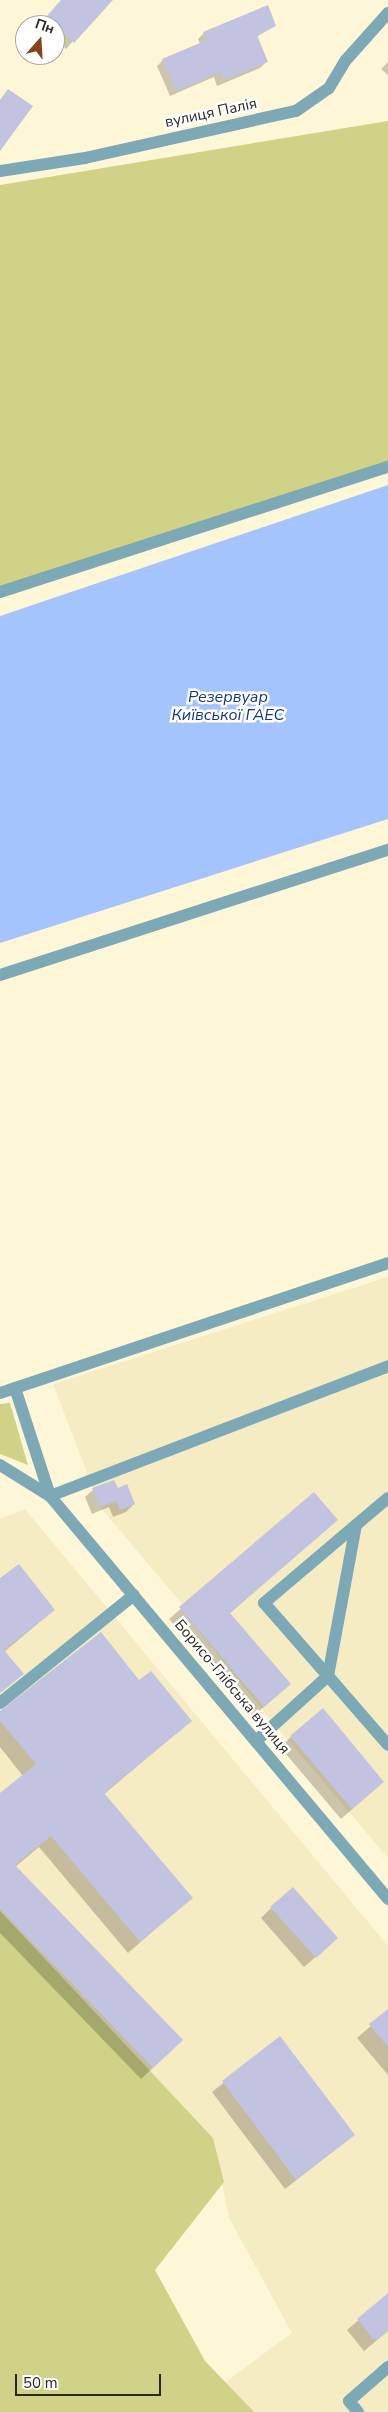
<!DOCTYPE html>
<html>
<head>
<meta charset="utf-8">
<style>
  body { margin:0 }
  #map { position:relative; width:388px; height:2412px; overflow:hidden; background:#fef7d7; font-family:"Nunito Sans",sans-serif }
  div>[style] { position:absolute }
  .built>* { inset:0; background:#f5ecc4 }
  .green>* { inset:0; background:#cfd287 }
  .water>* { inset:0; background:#a5c3fd }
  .shadow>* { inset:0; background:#0003 }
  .building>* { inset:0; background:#c1c3e1 }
  .minor>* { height:12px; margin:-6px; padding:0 6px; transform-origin:6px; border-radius:6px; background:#7da8b5 }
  span { translate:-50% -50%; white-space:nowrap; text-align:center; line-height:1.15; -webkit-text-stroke:5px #fff; paint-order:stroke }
  .street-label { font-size:15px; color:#2a281c }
  .water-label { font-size:16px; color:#143687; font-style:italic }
  .north { position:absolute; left:15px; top:15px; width:50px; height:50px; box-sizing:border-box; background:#fff; border:1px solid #aaa9a4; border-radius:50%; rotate:19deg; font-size:14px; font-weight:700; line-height:20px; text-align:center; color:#2a281c }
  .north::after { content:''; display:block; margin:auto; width:18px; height:22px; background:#89431c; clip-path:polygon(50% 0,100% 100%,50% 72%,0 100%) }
  .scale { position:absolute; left:15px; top:2374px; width:146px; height:22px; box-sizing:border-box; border:2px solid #2a281c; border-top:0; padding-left:6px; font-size:15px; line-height:18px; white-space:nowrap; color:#2a281c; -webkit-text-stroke:4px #fff; paint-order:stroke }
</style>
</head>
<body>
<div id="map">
  <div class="built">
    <div style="clip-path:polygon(388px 1277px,388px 1858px,274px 1724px,179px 1607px,182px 1604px,100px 1507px,53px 1384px)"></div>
    <div style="clip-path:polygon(25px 1509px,388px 1946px,388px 2412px,250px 2412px,223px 2384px,292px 2333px,229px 2218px,213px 2138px,0 1911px,0 1519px)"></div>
  </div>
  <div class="green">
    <div style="clip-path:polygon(388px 121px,388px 467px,0 592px,0 185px)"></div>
    <div style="clip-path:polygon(10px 1403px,28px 1465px,0 1454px,0 1404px)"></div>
    <div style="clip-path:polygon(0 1911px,213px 2138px,224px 2182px,155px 2270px,205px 2361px,254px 2412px,0 2412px)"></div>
  </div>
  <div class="water">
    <div style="clip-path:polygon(388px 485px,388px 819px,0 943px,0 616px)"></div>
  </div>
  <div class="shadow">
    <div style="clip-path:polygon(62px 0,109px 0,66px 49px,55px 39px,55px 25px,39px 25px)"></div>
    <div style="clip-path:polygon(275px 26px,256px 37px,266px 62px,260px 68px,217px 86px,214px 77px,170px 96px,157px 66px,163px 60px,200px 44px,198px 39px,204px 33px)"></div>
    <div style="clip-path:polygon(388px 62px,388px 75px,381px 69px)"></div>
    <div style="clip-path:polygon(93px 1490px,117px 1490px,134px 1504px,126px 1512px,113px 1517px,109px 1507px,92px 1514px,85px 1497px)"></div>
    <div style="clip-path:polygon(314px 1494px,337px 1520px,229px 1614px,279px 1694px,253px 1716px,169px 1619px)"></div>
    <div style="clip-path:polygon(0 1580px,54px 1610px,4px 1652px,22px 1673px,0 1693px)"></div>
    <div style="clip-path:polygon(139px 1682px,191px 1721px,103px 1795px,191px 1898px,128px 1953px,39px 1847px,15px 1867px,170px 2052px,141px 2079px,0 1933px,0 1795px,23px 1776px,0 1747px,0 1711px)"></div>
    <div style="clip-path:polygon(291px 1737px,383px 1782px,341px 1819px,280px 1747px)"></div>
    <div style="clip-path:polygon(271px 1908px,326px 1948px,304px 1967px,261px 1918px)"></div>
    <div style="clip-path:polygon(388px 2011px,388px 2075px,357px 2038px)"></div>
    <div style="clip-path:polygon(280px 2038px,354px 2135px,285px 2189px,212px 2092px)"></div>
    <div style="clip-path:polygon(388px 2295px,388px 2331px,364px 2351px,347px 2330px)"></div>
  </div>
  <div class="building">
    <div style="clip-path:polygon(61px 0,113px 0,74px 43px,46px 17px)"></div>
    <div style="clip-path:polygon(268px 5px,276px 26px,257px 35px,268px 62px,223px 80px,220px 72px,176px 91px,162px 59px,207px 40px,203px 32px)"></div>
    <div style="clip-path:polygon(8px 89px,33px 106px,0 151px,0 100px)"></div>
    <div style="clip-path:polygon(114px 1480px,118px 1488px,127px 1484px,135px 1504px,120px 1510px,116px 1501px,100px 1507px,92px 1488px)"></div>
    <div style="clip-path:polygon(314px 1492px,338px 1520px,230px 1613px,291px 1684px,264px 1707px,179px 1607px)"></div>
    <div style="clip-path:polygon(19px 1564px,55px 1610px,4px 1650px,24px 1674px,0 1693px,0 1578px)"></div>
    <div style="clip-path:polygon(101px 1632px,139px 1680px,151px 1671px,192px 1721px,104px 1793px,193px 1898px,140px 1942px,51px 1836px,15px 1865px,183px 2040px,153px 2068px,0 1909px,0 1793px,36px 1764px,0 1721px,0 1711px)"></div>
    <div style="clip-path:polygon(323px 1708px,384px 1782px,352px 1809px,290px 1736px)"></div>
    <div style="clip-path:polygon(293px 1887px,338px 1938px,316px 1958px,270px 1907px)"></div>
    <div style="clip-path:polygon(388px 2009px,388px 2047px,369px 2024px)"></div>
    <div style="clip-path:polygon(280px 2036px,355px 2135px,296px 2180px,222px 2081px)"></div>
    <div style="clip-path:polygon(388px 2293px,388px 2331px,375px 2341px,357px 2319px)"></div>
  </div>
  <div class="minor">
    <div style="left:0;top:171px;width:86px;rotate:-8.7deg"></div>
    <div style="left:85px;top:158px;width:216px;rotate:-12.6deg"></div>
    <div style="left:296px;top:111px;width:40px;rotate:-34.9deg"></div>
    <div style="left:329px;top:88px;width:33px;rotate:-59deg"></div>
    <div style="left:346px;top:60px;width:63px;rotate:-48.2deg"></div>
    <div style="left:0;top:592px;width:408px;rotate:-17.9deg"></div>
    <div style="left:0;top:975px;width:408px;rotate:-17.9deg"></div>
    <div style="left:15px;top:1388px;width:114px;rotate:72deg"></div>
    <div style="left:50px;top:1496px;width:362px;rotate:-21deg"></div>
    <div style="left:0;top:1393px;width:409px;rotate:-18.5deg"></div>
    <div style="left:0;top:1465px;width:59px;rotate:31.8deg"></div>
    <div style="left:50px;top:1496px;width:526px;rotate:50.01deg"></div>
    <div style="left:356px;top:1525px;width:154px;rotate:100.5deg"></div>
    <div style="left:328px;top:1676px;width:91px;rotate:49deg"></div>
    <div style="left:0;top:1703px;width:172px;rotate:-38.9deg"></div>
    <div style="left:256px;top:1741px;width:97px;rotate:-42.1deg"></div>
    <div style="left:328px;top:1676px;width:97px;rotate:-131.2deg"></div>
    <div style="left:264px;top:1603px;width:162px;rotate:-40.3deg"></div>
    <div style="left:358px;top:2412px;width:14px;rotate:-129deg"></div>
    <div style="left:349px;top:2401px;width:52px;rotate:-41.1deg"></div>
  </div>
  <div class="street-label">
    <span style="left:211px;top:113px;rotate:-12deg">вулиця Палія</span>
    <span style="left:232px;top:1687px;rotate:50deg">Борисо-Глібська вулиця</span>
  </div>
  <div class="water-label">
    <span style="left:228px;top:706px">Резервуар<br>Київської ГАЕС</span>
  </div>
  <div class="north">Пн</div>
  <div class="scale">50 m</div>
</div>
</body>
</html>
